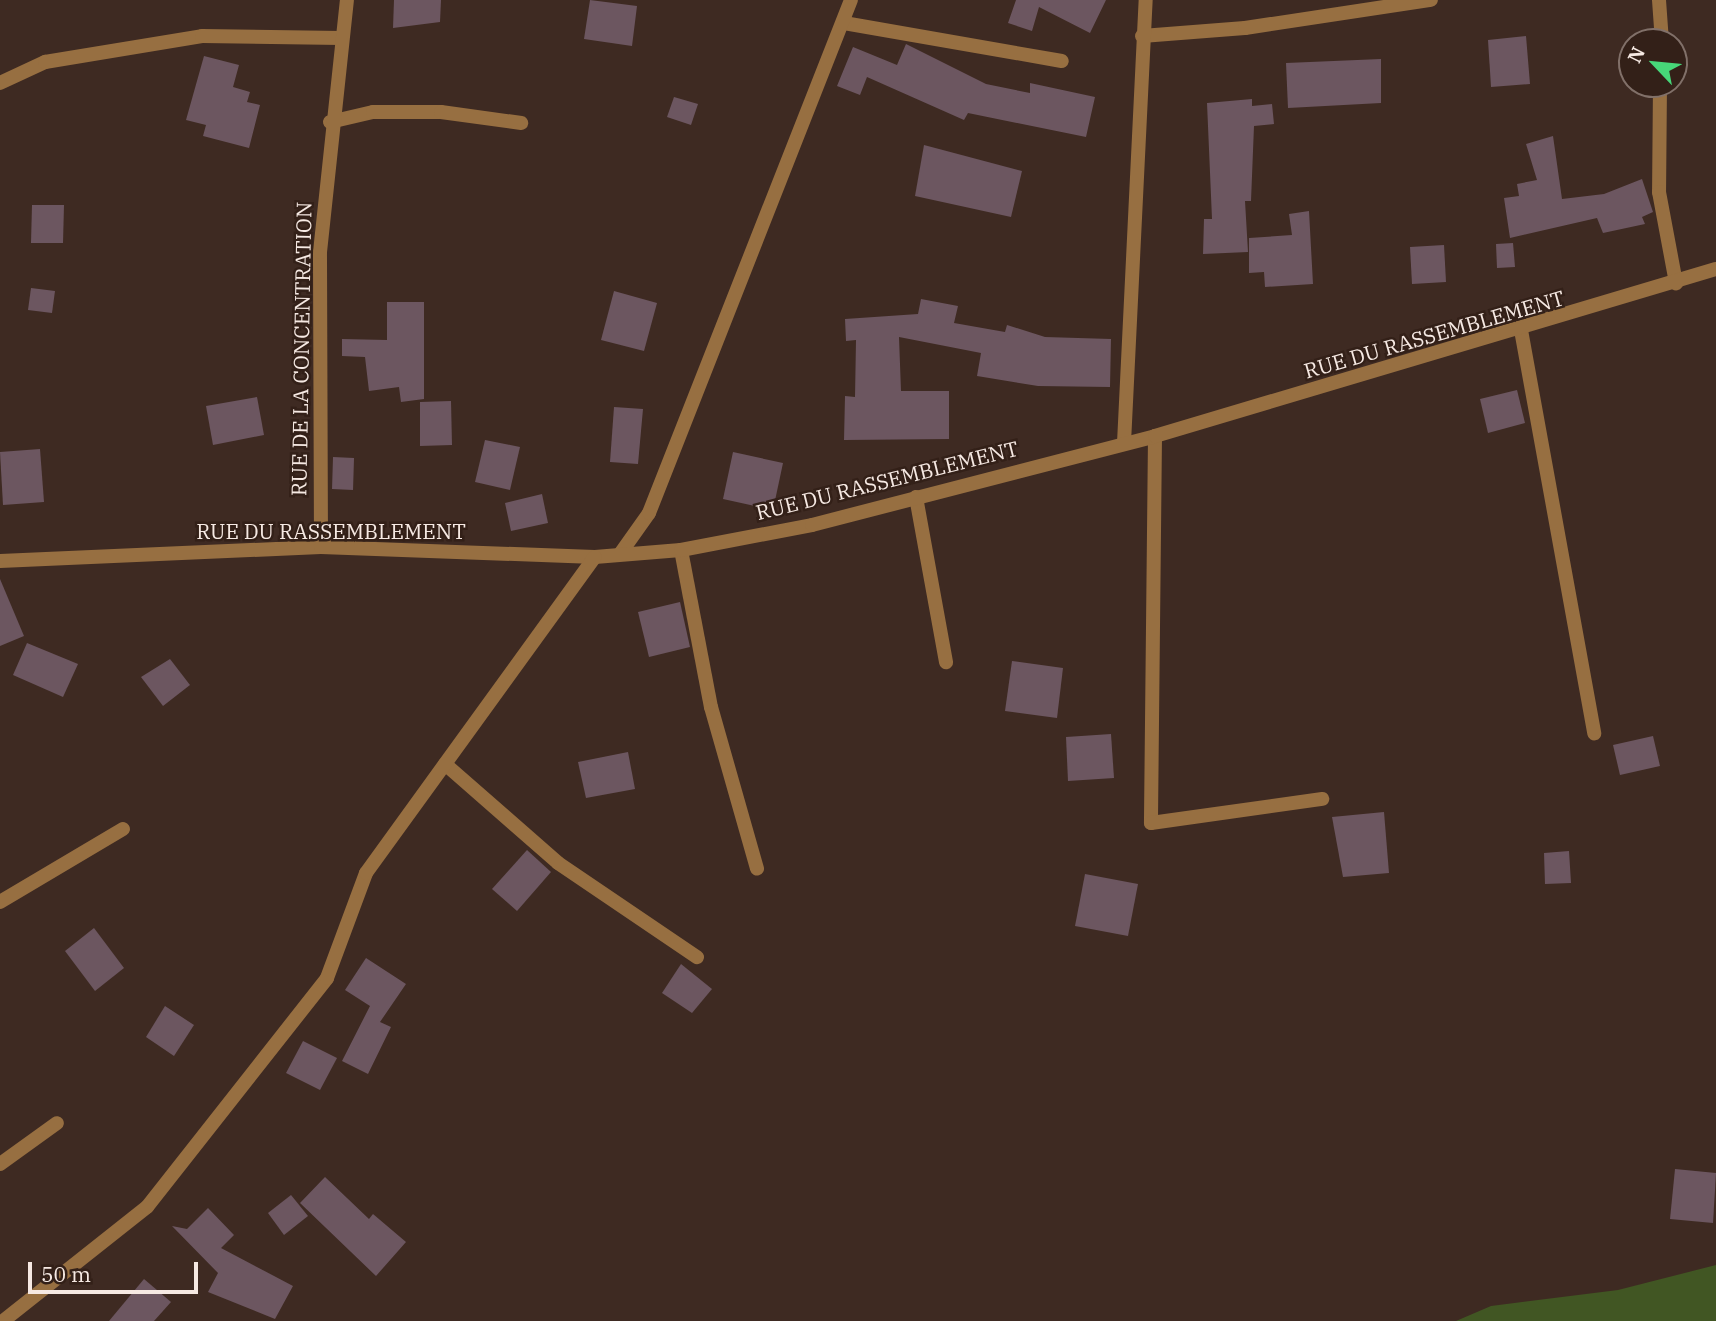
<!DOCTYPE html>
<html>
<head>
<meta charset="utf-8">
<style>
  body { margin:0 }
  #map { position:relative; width:1716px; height:1321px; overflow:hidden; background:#3e2a22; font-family:"IBM Plex Serif",serif }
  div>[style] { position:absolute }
  .green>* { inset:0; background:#415623 }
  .building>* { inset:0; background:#6c5660 }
  .street>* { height:14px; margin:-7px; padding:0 7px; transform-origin:7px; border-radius:7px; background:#976f41 }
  span { translate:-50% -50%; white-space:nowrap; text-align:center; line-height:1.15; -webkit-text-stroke:5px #332018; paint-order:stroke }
  .street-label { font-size:21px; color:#f6e9e3 }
  .north { position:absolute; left:1618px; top:28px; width:70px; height:70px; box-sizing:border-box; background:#332018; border:2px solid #817069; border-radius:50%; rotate:296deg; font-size:19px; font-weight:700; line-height:28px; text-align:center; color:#f6e9e3 }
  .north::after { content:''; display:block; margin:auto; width:24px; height:32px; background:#47d779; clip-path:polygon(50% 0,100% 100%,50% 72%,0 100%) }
  .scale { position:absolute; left:28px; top:1262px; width:170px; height:32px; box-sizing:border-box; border:4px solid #f6e9e3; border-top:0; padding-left:9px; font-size:21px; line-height:24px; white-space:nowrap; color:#f6e9e3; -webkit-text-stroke:5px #332018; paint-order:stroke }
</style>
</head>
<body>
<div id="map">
  <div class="green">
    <div style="clip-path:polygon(1716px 1265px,1716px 1321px,1456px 1321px,1491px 1306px,1618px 1290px)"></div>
  </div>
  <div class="building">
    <div style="clip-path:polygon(394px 0,441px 0,440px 22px,393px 28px)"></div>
    <div style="clip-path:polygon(590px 0,637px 6px,632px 46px,584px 39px)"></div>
    <div style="clip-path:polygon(1016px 0,1106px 0,1090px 33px,1039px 7px,1032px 31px,1008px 23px)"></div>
    <div style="clip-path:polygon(1526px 36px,1530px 84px,1491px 87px,1488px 40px)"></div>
    <div style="clip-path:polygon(906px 44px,986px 84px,1030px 93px,1030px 83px,1095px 97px,1086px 137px,968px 113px,964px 120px,867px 77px,860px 95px,837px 86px,853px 47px,897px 65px)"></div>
    <div style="clip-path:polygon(204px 56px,239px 65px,233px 87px,250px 92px,247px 102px,260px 105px,249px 148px,203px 136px,206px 125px,186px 120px)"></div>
    <div style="clip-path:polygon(1381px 59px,1381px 103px,1288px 108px,1286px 63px)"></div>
    <div style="clip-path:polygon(674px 97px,698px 104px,691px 125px,667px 117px)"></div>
    <div style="clip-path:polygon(1252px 99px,1252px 106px,1272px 104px,1274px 124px,1254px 126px,1251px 201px,1245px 201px,1248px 252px,1203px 254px,1204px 219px,1212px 219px,1207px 103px)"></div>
    <div style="clip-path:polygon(1553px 136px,1562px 199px,1604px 194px,1642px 179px,1653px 212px,1642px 217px,1645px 224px,1603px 233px,1597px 218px,1510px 238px,1504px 198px,1519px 196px,1517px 184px,1537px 180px,1526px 144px)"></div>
    <div style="clip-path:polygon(924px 145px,1022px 171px,1011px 217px,915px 196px)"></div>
    <div style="clip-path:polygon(32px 205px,64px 205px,63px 243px,31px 243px)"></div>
    <div style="clip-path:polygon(1309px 211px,1313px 284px,1265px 287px,1264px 272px,1249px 273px,1249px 238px,1292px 235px,1289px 214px)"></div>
    <div style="clip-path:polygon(1513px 243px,1515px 267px,1497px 268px,1496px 244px)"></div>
    <div style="clip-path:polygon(1444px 245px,1446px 282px,1412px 284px,1410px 247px)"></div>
    <div style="clip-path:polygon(31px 288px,55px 291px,52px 313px,28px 310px)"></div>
    <div style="clip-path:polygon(614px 291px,657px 303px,644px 351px,601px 340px)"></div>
    <div style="clip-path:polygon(921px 299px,958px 306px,954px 323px,1005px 332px,1007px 325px,1045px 337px,1111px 339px,1110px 387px,1038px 386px,977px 376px,981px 353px,899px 337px,901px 391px,949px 391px,949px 439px,844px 440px,845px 396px,855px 397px,856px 340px,846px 341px,845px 319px,918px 314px)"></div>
    <div style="clip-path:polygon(387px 302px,424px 302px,424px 399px,401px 402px,399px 387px,369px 391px,365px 357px,342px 356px,342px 339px,387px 340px)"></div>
    <div style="clip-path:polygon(1517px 390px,1525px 423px,1488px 433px,1480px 399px)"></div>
    <div style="clip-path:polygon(257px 397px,264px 435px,213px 445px,206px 406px)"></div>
    <div style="clip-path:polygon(451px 401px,452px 445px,420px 446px,420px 402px)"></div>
    <div style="clip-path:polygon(614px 407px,643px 409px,638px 464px,610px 462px)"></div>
    <div style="clip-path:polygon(485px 440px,520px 447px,510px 490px,475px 482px)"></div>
    <div style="clip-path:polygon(40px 449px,44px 502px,3px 505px,0 452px)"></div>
    <div style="clip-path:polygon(733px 452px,783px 463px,773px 510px,723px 499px)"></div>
    <div style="clip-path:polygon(333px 457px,354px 458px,353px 490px,332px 489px)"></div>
    <div style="clip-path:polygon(542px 494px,548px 523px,511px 531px,505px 503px)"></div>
    <div style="clip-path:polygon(0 579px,24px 636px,0 646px)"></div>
    <div style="clip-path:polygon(680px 602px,690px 647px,649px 657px,638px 612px)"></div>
    <div style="clip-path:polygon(27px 643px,78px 664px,63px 697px,13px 675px)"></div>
    <div style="clip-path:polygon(170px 659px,190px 685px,163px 706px,141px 677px)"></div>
    <div style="clip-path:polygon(1012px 661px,1063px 668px,1057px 718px,1005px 711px)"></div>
    <div style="clip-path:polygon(1111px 734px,1114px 778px,1068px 781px,1066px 737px)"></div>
    <div style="clip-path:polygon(1653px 736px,1660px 766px,1620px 775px,1613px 745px)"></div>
    <div style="clip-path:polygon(628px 752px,635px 789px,586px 798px,578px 762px)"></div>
    <div style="clip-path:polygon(1384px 812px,1389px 873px,1343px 877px,1332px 817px)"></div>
    <div style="clip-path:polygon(527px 850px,551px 872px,517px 911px,492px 889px)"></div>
    <div style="clip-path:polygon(1569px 851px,1571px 883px,1545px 884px,1544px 853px)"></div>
    <div style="clip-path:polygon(1085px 874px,1138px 884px,1128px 936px,1075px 926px)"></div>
    <div style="clip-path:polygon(94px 928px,124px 968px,95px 991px,65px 951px)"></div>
    <div style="clip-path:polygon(366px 958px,406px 984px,380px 1022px,391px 1027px,368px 1074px,342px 1061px,370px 1006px,345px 990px)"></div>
    <div style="clip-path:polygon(681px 964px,712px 989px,692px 1013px,662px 993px)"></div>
    <div style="clip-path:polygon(165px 1006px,194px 1025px,174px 1056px,146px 1037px)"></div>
    <div style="clip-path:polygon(303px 1041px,337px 1058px,320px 1090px,286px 1073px)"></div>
    <div style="clip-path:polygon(1675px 1169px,1716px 1173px,1713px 1223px,1670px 1219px)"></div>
    <div style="clip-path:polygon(325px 1177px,369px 1219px,373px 1214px,406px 1242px,376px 1276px,300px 1203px)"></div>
    <div style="clip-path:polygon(291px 1195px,308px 1216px,284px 1235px,268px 1213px)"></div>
    <div style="clip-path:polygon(208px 1208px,234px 1235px,221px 1248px,293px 1286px,275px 1319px,208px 1292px,218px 1273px,172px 1226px,187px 1229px)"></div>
    <div style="clip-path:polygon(144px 1279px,171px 1302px,154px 1321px,109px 1321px)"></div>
  </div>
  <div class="street">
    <div style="left:1659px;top:0;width:42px;rotate:85.9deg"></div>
    <div style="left:844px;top:23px;width:221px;rotate:9.9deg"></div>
    <div style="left:1142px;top:36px;width:103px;rotate:-4.4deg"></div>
    <div style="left:1245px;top:28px;width:188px;rotate:-8.6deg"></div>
    <div style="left:0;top:83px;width:50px;rotate:-25deg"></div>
    <div style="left:45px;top:62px;width:159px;rotate:-9.4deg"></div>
    <div style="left:202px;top:36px;width:139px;rotate:0.8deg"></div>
    <div style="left:1660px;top:84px;width:108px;rotate:90.5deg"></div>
    <div style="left:1659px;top:192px;width:93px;rotate:79.4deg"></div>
    <div style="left:330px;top:122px;width:44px;rotate:-13.1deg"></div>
    <div style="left:373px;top:112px;width:68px"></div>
    <div style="left:441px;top:112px;width:81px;rotate:7.8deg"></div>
    <div style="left:1521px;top:330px;width:410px;rotate:79.7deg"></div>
    <div style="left:1155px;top:436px;width:387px;rotate:90.6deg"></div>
    <div style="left:1151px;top:823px;width:173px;rotate:-8deg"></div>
    <div style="left:1124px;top:443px;width:444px;rotate:-87.2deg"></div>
    <div style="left:916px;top:497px;width:168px;rotate:79.7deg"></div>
    <div style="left:321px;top:547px;width:295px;rotate:-90.2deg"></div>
    <div style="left:320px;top:252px;width:253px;rotate:-83.9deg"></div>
    <div style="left:681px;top:550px;width:160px;rotate:79.2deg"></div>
    <div style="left:711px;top:707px;width:168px;rotate:74.1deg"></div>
    <div style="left:620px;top:554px;width:50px;rotate:-54.7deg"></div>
    <div style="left:649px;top:513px;width:551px;rotate:-68.51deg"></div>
    <div style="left:0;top:561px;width:321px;rotate:-2.5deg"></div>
    <div style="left:321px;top:547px;width:274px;rotate:2.1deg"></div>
    <div style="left:595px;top:557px;width:86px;rotate:-4.7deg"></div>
    <div style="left:681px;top:550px;width:133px;rotate:-10.8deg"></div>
    <div style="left:812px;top:525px;width:354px;rotate:-14.5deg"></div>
    <div style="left:1155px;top:436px;width:585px;rotate:-16.58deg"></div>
    <div style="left:445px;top:764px;width:150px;rotate:41.2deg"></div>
    <div style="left:558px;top:863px;width:168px;rotate:34.1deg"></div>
    <div style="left:0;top:902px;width:143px;rotate:-30.7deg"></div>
    <div style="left:0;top:1164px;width:70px;rotate:-35.7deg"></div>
    <div style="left:3px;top:1321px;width:184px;rotate:-38.4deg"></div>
    <div style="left:147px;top:1207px;width:291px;rotate:-51.8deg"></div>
    <div style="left:327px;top:978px;width:112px;rotate:-69.6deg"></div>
    <div style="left:366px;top:873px;width:390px;rotate:-54.1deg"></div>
  </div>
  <div class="street-label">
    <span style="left:1434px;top:334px;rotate:-16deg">RUE DU RASSEMBLEMENT</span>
    <span style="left:301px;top:349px;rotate:-89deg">RUE DE LA CONCENTRATION</span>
    <span style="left:887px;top:480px;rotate:-14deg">RUE DU RASSEMBLEMENT</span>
    <span style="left:331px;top:531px">RUE DU RASSEMBLEMENT</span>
  </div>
  <div class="north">N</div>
  <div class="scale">50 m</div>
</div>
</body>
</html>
